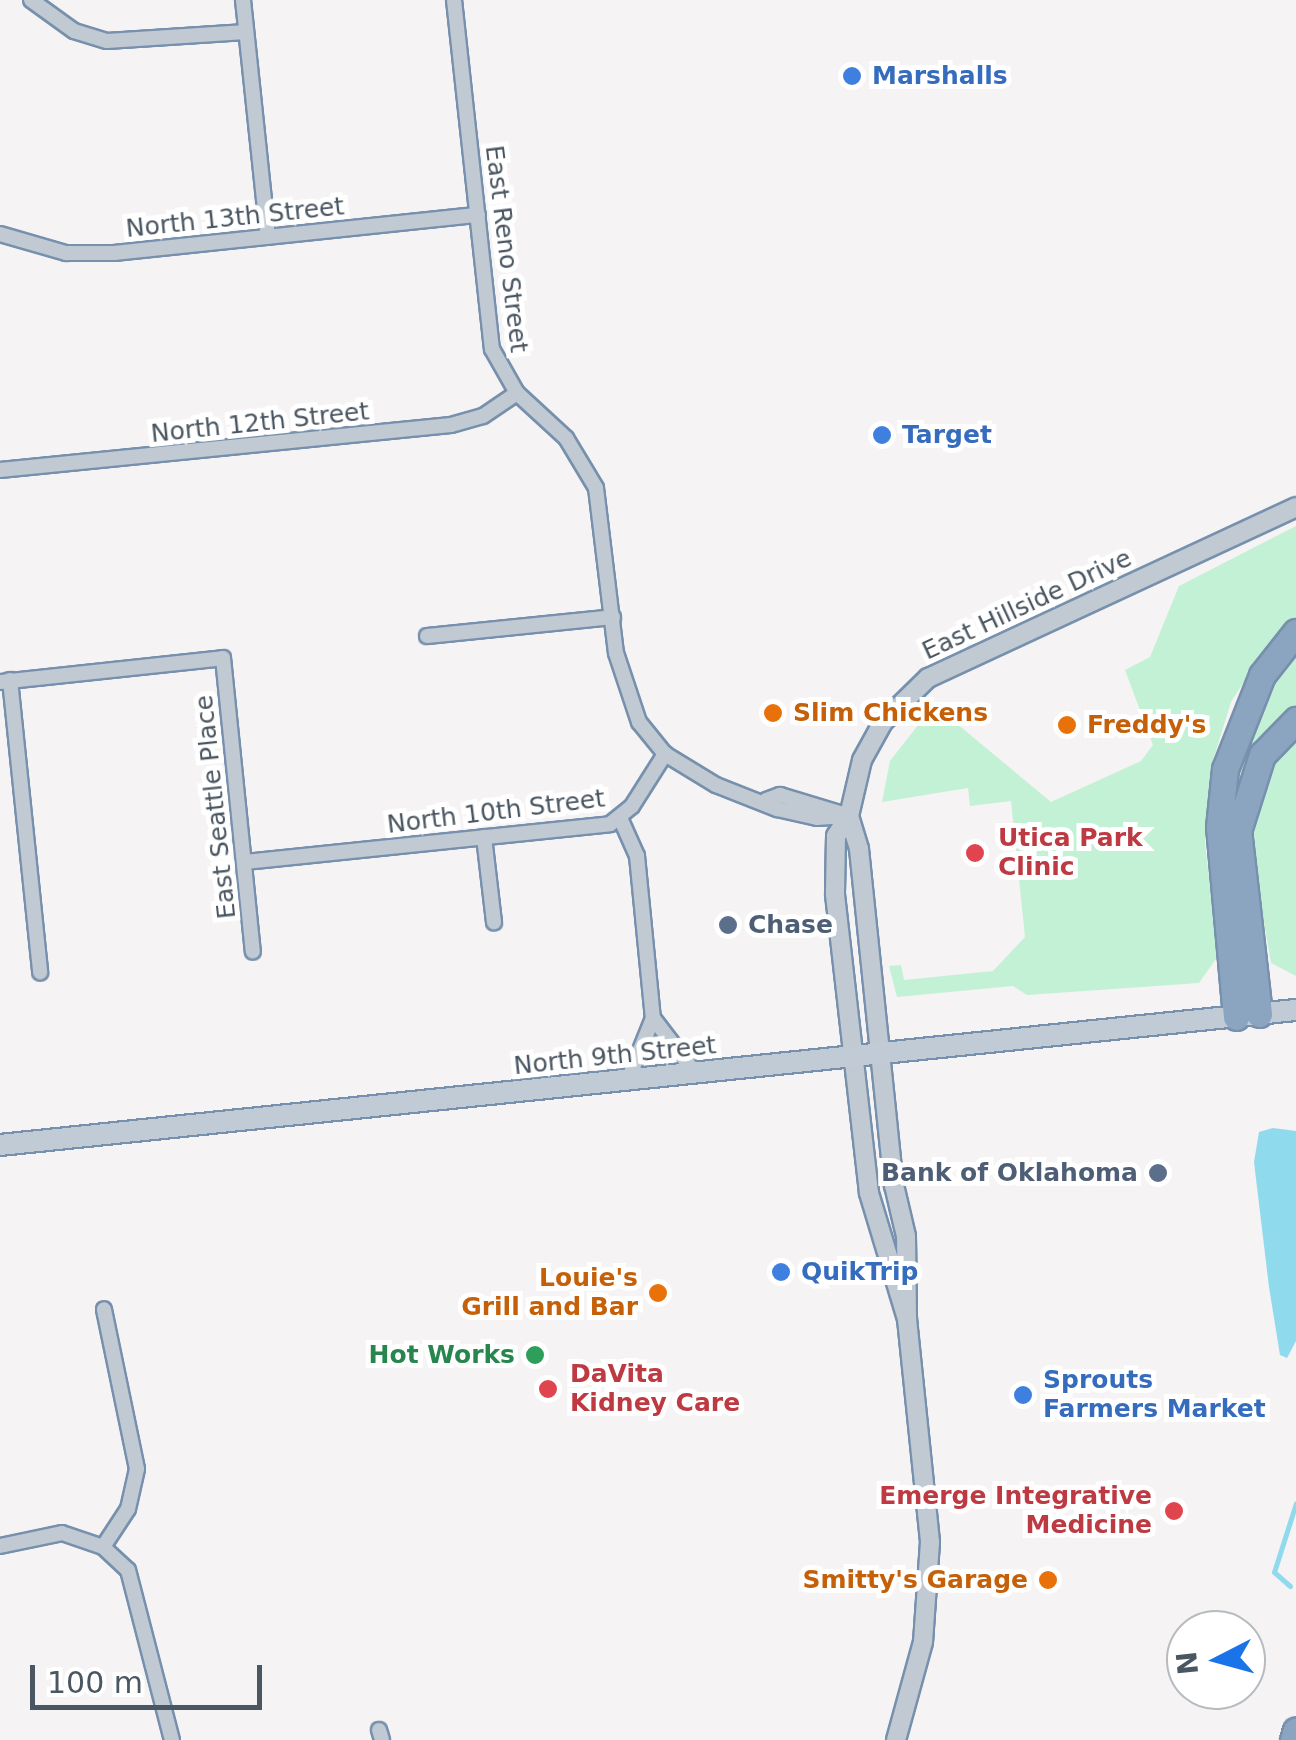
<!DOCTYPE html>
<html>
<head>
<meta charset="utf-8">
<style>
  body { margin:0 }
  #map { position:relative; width:1296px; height:1740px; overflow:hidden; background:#f5f3f3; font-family:"DejaVu Sans",sans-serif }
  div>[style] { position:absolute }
  .green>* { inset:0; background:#c3f1d5 }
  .water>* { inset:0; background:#90daee }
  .stream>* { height:5px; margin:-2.5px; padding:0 2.5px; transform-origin:2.5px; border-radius:2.5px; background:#90daee }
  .roads { filter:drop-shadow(2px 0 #7690ad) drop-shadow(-2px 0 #7690ad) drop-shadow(0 2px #7690ad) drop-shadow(0 -2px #7690ad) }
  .minor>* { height:14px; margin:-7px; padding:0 7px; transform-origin:7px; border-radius:7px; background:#c1cad2 }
  .tertiary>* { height:18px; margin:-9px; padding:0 9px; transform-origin:9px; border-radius:9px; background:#c1cad2 }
  .secondary>* { height:20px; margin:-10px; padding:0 10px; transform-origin:10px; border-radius:10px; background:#c1cbd6 }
  .motorway>* { height:25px; margin:-12.5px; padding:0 12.5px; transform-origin:12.5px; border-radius:12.5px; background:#8ba5c1 }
  .dots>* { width:28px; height:28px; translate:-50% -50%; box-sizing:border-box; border:5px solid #fff; border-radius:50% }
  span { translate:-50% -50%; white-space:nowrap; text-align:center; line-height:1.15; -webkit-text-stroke:10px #fff; paint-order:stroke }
  .shop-label { font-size:25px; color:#366cbe; font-weight:700 }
  .left { translate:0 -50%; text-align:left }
  .street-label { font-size:25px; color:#4a5661 }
  .food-label { font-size:25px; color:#c56008; font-weight:700 }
  .right { translate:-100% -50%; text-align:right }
  .health-label { font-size:25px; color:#be3a42; font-weight:700 }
  .service-label { font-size:25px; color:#4e5e75; font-weight:700 }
  .leisure-label { font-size:25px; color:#27864d; font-weight:700 }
  .north { position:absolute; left:1166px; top:1610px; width:100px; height:100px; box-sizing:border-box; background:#fff; border:2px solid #b7bbc0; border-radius:50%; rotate:264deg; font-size:28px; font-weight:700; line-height:40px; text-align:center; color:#4a5661 }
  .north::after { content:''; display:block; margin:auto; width:35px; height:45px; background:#1a73e8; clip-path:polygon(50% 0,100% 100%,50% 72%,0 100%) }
  .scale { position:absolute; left:30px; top:1665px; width:232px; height:45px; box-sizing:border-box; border:5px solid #4a5661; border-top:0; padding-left:12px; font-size:30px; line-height:35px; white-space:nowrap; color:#4a5661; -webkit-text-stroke:8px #fff; paint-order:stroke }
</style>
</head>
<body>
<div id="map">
  <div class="green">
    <div style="clip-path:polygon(1296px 526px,1296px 620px,1263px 652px,1231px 702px,1213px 760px,1205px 843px,1218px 956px,1199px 983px,1027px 995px,1013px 986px,897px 997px,889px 966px,901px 965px,904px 980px,993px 971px,1025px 937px,1011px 801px,970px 806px,968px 788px,882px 802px,890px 761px,922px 720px,948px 706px,950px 718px,1051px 802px,1141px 761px,1153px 745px,1125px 670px,1150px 657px,1179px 586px)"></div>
    <div style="clip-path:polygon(1296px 642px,1296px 709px,1225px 821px,1246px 721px)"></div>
    <div style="clip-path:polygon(1296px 739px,1296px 976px,1271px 963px,1250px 839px,1268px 772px)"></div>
  </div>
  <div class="water">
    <div style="clip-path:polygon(1273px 1128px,1296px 1131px,1296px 1341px,1287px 1358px,1280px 1355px,1269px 1287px,1254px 1162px,1259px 1132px)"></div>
  </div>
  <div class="stream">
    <div style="left:1290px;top:1586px;width:21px;rotate:-139deg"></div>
    <div style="left:1274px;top:1572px;width:72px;rotate:-72.3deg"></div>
  </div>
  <div class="roads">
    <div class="minor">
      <div style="left:31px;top:0;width:53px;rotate:35.8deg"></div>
      <div style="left:74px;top:31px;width:34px;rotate:17deg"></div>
      <div style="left:107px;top:41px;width:139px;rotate:-3.7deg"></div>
      <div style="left:243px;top:0;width:238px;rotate:84deg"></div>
      <div style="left:454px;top:0;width:351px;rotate:83.8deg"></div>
      <div style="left:492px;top:349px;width:51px;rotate:60.4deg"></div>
      <div style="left:517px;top:393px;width:67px;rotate:42.6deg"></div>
      <div style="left:566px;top:438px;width:58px;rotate:59deg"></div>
      <div style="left:596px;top:488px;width:166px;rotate:83.1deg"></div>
      <div style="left:616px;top:653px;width:73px;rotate:71.6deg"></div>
      <div style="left:639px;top:722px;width:41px;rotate:50.9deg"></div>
      <div style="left:665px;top:754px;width:60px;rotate:31.3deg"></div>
      <div style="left:716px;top:785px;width:66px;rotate:21.5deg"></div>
      <div style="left:777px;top:809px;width:41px;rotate:12.7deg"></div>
      <div style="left:817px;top:818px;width:32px;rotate:-4deg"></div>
      <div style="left:0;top:234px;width:69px;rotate:16.1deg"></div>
      <div style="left:66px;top:253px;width:48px"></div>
      <div style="left:114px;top:253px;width:366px;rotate:-6deg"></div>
      <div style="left:0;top:470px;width:453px;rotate:-5.7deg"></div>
      <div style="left:451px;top:425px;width:33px;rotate:-16deg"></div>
      <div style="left:483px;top:416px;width:41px;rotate:-34.1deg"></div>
      <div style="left:427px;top:636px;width:187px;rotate:-5.8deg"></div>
      <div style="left:10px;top:680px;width:294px;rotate:84.1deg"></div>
      <div style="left:0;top:682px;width:224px;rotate:-6.1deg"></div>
      <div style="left:223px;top:658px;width:295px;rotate:84.2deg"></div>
      <div style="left:766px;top:800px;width:15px;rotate:-20deg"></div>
      <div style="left:780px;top:795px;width:69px;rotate:16.9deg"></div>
      <div style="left:621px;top:820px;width:39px;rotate:66deg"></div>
      <div style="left:637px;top:856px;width:163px;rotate:84.4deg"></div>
      <div style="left:653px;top:1018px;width:69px;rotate:52.6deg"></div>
      <div style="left:484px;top:837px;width:86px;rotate:83.3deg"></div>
      <div style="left:245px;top:862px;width:367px;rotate:-5.9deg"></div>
      <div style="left:610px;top:824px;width:28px;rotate:-39deg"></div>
      <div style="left:632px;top:806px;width:62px;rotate:-57.6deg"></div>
      <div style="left:628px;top:1080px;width:67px;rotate:-68deg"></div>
      <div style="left:0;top:1546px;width:63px;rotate:-11.8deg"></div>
      <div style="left:62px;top:1533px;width:43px;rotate:18.9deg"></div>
      <div style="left:103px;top:1547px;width:34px;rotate:43deg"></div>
      <div style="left:128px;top:1570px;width:176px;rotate:75.5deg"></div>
      <div style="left:103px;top:1547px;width:45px;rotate:-56.7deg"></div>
      <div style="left:128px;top:1509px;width:41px;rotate:-77.3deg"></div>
      <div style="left:137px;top:1469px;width:163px;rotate:-101.7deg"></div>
      <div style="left:379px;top:1730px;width:10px;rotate:73deg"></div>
    </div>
    <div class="tertiary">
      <div style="left:849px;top:816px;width:34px;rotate:73deg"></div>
      <div style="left:859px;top:849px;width:338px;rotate:84.1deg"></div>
      <div style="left:894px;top:1185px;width:52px;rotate:76.8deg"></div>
      <div style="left:906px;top:1236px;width:83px;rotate:89.3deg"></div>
      <div style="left:907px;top:1319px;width:224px;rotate:84.1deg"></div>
      <div style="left:930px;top:1542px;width:100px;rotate:94deg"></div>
      <div style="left:923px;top:1642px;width:102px;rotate:105.4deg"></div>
      <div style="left:907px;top:1319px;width:132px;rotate:-106.8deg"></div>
      <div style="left:869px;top:1193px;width:302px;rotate:-96.5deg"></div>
      <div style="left:835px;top:893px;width:57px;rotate:-89deg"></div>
      <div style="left:836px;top:836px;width:24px;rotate:-57deg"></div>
      <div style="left:849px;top:816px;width:57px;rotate:-76.9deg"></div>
      <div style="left:862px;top:760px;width:43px;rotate:-61.1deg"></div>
      <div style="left:883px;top:722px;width:63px;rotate:-44.4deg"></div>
      <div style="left:928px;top:678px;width:406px;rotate:-24.9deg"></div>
    </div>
    <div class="secondary">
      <div style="left:0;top:1145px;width:1303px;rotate:-5.95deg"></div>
    </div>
    <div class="motorway">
      <div style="left:1259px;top:1014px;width:184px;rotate:-96.5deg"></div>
      <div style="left:1238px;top:831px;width:80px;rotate:-72.5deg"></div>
      <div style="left:1262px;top:755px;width:49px;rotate:-45.8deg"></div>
      <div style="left:1236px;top:1017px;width:191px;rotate:-95.1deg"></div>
      <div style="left:1219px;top:827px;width:58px;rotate:-84.1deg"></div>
      <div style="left:1225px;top:769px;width:101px;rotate:-68.5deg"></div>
      <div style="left:1262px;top:675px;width:55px;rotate:-51.7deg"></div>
      <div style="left:1293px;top:1740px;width:10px;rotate:-73deg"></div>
    </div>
  </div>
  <div class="dots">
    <div style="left:852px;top:76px;background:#3f7fe0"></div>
    <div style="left:882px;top:435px;background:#3f7fe0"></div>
    <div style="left:773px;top:713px;background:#e8710a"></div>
    <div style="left:1067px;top:725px;background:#e8710a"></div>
    <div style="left:975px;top:853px;background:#e0444e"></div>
    <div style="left:728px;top:925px;background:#5c6f8a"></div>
    <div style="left:1158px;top:1173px;background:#5c6f8a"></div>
    <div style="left:781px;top:1272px;background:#3f7fe0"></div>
    <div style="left:658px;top:1293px;background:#e8710a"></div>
    <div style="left:535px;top:1355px;background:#2e9e5b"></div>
    <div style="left:548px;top:1389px;background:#e0444e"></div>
    <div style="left:1023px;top:1395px;background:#3f7fe0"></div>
    <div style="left:1174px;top:1511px;background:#e0444e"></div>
    <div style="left:1048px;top:1580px;background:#e8710a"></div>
  </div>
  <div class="shop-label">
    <span class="left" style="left:872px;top:76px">Marshalls</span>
    <span class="left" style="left:902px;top:435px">Target</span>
    <span class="left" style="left:801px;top:1272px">QuikTrip</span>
    <span class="left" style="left:1043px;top:1395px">Sprouts<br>Farmers Market</span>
  </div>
  <div class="street-label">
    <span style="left:235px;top:218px;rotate:-6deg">North 13th Street</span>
    <span style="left:506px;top:249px;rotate:83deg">East Reno Street</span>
    <span style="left:260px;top:423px;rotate:-6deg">North 12th Street</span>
    <span style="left:1027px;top:605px;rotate:-25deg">East Hillside Drive</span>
    <span style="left:216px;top:807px;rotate:-96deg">East Seattle Place</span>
    <span style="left:496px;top:812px;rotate:-7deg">North 10th Street</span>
    <span style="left:615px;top:1056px;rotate:-6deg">North 9th Street</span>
  </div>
  <div class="food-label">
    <span class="left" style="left:793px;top:713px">Slim Chickens</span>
    <span class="left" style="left:1087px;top:725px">Freddy's</span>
    <span class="right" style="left:638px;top:1293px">Louie's<br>Grill and Bar</span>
    <span class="right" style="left:1028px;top:1580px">Smitty's Garage</span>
  </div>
  <div class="health-label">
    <span class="left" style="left:998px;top:853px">Utica Park<br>Clinic</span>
    <span class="left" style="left:570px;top:1389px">DaVita<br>Kidney Care</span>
    <span class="right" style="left:1152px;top:1511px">Emerge Integrative<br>Medicine</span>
  </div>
  <div class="service-label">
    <span class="left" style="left:748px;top:925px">Chase</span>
    <span class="right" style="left:1138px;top:1173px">Bank of Oklahoma</span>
  </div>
  <div class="leisure-label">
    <span class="right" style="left:515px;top:1355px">Hot Works</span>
  </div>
  <div class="north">N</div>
  <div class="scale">100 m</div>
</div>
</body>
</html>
